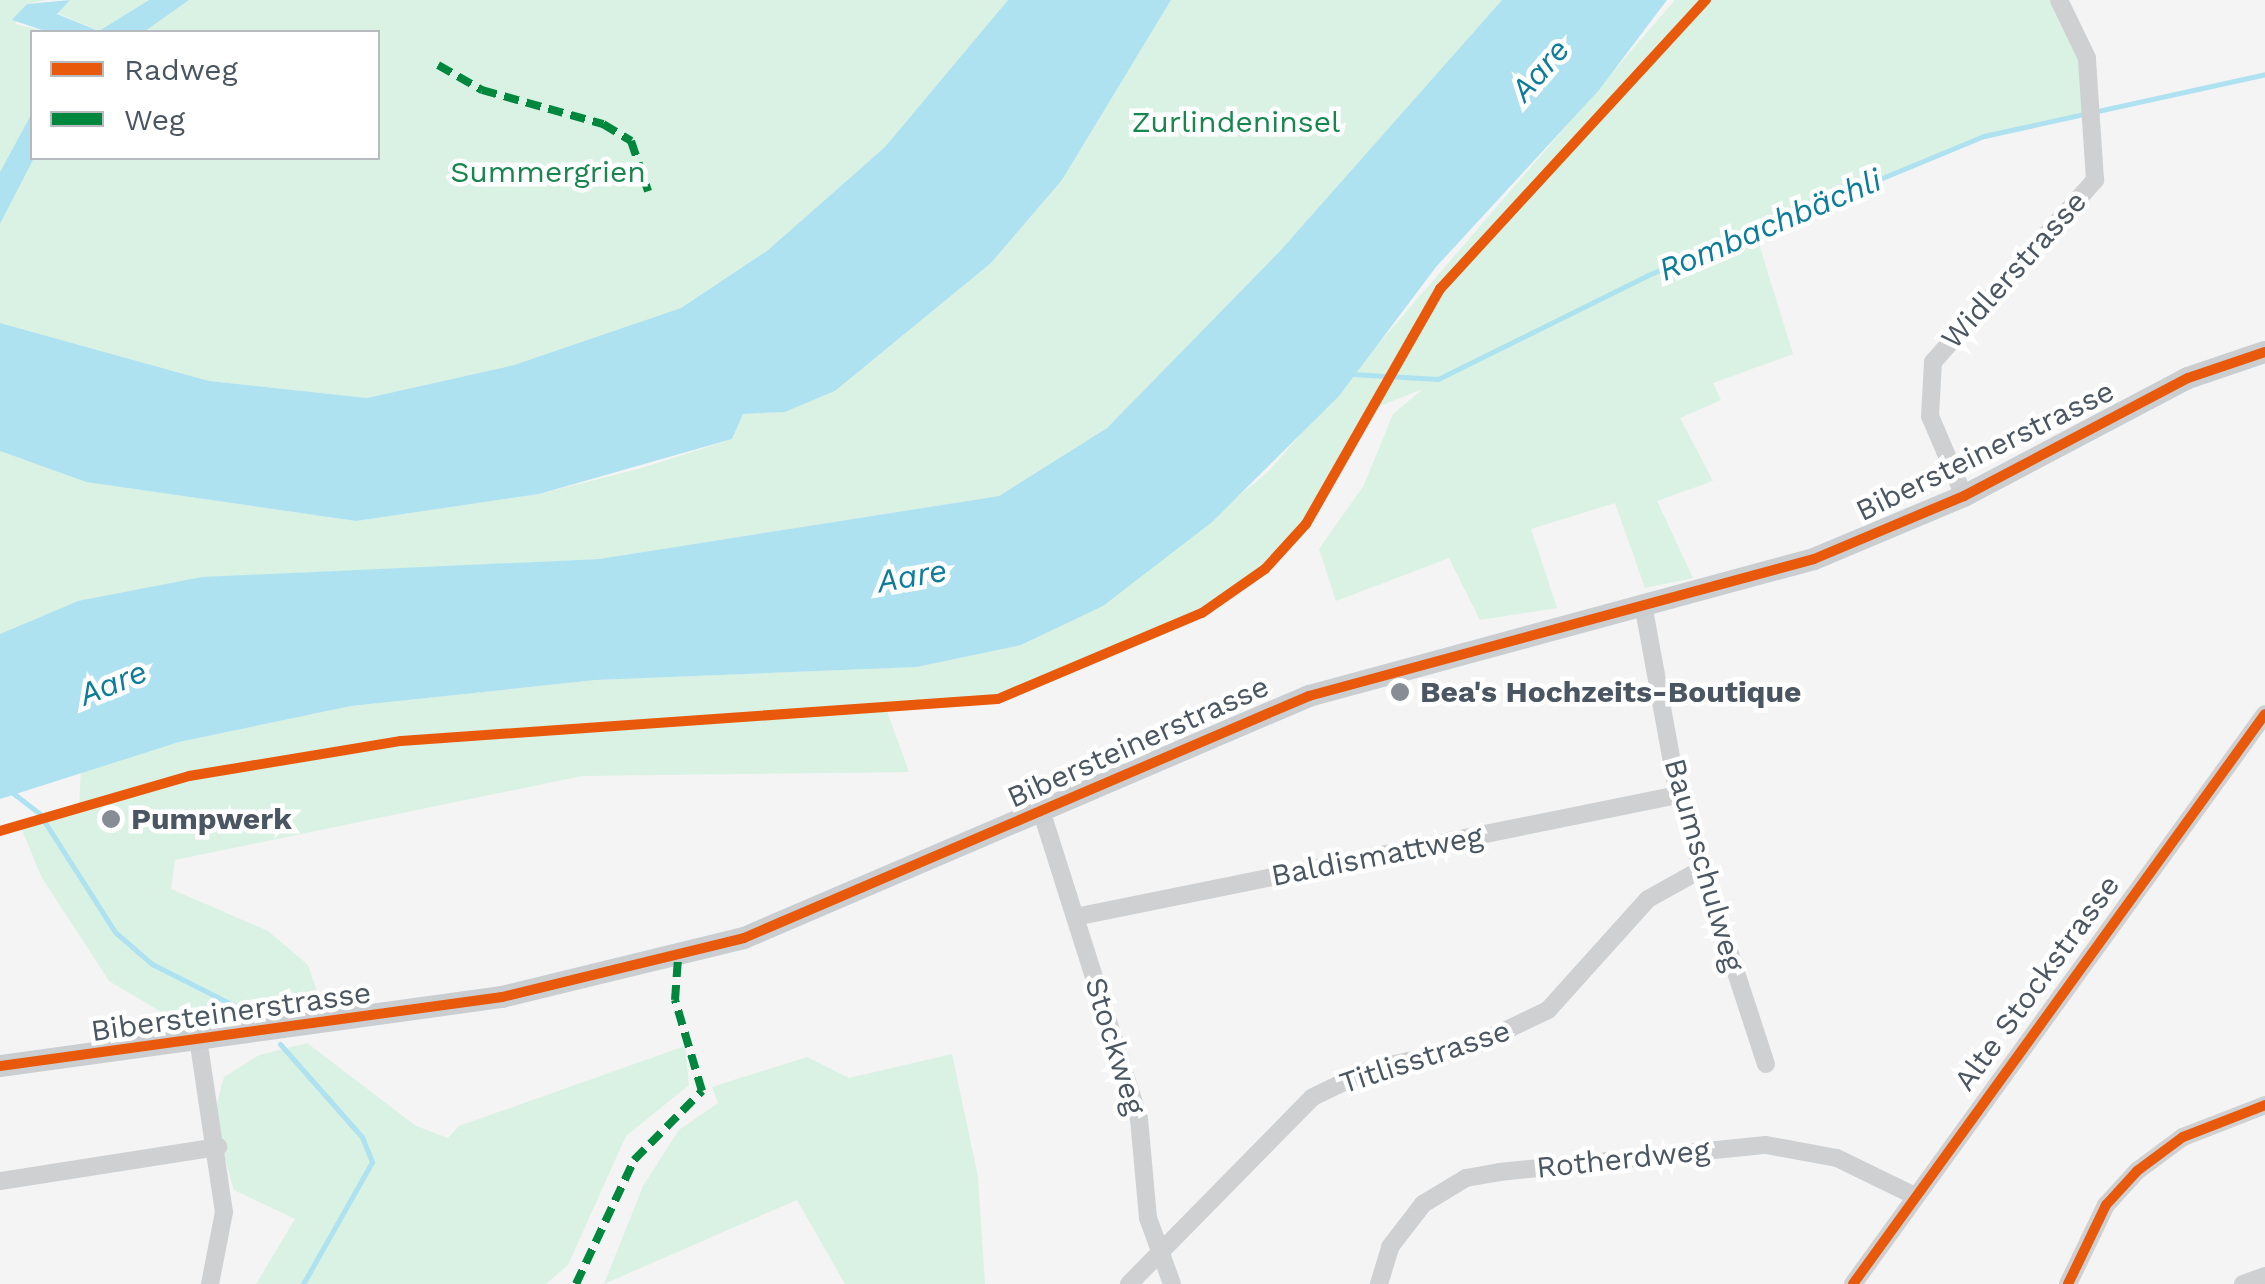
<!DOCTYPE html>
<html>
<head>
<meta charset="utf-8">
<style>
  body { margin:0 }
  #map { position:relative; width:2265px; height:1284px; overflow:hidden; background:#f4f4f4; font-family:"Work Sans",sans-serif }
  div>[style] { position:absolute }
  .green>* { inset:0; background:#d9f2e3 }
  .water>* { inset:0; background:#aee2f0 }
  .stream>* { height:5px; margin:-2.5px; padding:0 2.5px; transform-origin:2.5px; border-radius:2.5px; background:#aee2f0 }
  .minor>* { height:18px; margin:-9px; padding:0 9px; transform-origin:9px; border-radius:9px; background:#ced0d2 }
  .major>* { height:22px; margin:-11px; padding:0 11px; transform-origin:11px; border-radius:11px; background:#caced1 }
  .quiet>* { height:8px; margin-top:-4px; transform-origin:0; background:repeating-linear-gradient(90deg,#00873e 0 15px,transparent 0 23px) }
  .cycleway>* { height:10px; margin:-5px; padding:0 5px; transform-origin:5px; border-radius:5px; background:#e8590c }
  .dots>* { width:28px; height:28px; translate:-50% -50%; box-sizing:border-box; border:5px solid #fff; border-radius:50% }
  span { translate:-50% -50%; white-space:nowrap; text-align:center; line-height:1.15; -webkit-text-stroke:9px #fff; paint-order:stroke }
  .park-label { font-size:30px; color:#17864f }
  .street-label { font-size:30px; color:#4a5661 }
  .poi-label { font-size:30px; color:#4a5661; font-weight:700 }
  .left { translate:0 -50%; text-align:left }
  .water-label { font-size:32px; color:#0c7c9b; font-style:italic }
  .legend { position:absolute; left:30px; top:30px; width:350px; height:130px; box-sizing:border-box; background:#fff; border:2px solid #b7bbc0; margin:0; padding:12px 18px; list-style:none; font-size:30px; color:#4a5661 }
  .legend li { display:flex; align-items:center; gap:20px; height:50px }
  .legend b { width:50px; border:2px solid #b7bbc0 }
</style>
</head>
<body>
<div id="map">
  <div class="green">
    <div style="clip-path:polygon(0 0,46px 0,27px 4px,15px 24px,48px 32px,32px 32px,32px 113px,0 172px)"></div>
    <div style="clip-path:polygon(70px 0,149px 0,100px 31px,57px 13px)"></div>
    <div style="clip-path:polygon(189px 0,1008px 0,885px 147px,768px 250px,681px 308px,514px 365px,367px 398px,209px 381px,0 323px,0 224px,34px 158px,378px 158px,378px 32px,144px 32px)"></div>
    <div style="clip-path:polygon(1171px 0,1502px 0,1280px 251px,1107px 428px,999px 496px,599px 559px,360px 571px,78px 601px,0 634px,0 451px,86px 482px,356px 521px,539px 494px,642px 468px,732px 439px,743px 414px,785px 412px,835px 391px,991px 263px,1062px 180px)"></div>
    <div style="clip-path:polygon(1675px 0,2059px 0,2076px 23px,2087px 113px,1984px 136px,1755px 231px,1793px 354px,1713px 383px,1721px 400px,1680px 418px,1713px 481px,1657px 501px,1693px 578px,1645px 588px,1615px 503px,1531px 529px,1557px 608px,1480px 620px,1449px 558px,1336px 601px,1319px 549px,1364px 485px,1393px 414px,1423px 389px,1365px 412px,1331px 488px,1284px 550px,1202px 613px,998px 699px,887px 711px,909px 772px,582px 776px,175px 860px,171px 889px,268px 931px,308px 965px,321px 1003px,192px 1030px,109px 981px,41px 876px,20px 825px,79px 808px,81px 768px,179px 742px,351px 706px,596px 680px,917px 667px,1021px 645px,1103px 606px,1268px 472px)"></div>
    <div style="clip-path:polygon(307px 1043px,416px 1126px,448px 1138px,459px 1126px,685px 1046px,689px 1085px,626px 1136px,568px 1265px,546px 1284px,256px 1284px,295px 1219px,234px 1190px,213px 1118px,224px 1077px,259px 1055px)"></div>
    <div style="clip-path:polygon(952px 1054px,978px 1177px,985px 1284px,845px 1284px,797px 1200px,604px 1284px,643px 1186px,679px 1130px,718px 1103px,712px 1087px,807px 1057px,849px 1078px)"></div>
  </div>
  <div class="water">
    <div style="clip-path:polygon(70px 0,57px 14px,99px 31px,149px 0,189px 0,144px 32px,48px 32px,12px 20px,27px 4px)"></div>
    <div style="clip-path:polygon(1008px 0,1171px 0,1062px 180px,991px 263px,835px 391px,785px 412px,743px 414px,732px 439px,539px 494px,356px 521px,86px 482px,0 451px,0 323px,209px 381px,367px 398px,514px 365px,681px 308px,768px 250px,885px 147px)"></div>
    <div style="clip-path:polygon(1502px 0,1667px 0,1599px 90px,1436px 267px,1339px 396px,1212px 522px,1103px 606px,1021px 645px,917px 667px,596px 680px,351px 706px,179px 742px,0 799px,0 634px,78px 601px,202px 577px,599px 559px,999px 496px,1107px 428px,1280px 251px)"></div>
    <div style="clip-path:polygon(32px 113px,34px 158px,0 224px,0 172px)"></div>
  </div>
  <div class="stream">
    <div style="left:1352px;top:374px;width:86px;rotate:3.3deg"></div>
    <div style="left:1438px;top:379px;width:234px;rotate:-26.3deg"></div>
    <div style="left:1648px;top:275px;width:364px;rotate:-22.5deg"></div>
    <div style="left:1984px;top:136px;width:288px;rotate:-12.4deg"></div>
    <div style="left:0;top:783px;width:49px;rotate:37.6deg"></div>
    <div style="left:39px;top:813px;width:141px;rotate:57.4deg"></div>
    <div style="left:115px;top:932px;width:49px;rotate:40.9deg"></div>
    <div style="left:152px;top:964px;width:118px;rotate:26.8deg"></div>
    <div style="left:280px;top:1044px;width:124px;rotate:48.6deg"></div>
    <div style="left:362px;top:1137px;width:27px;rotate:68deg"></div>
    <div style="left:372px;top:1162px;width:140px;rotate:119.5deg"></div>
  </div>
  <div class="minor">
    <div style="left:1964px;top:496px;width:87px;rotate:-113deg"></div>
    <div style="left:1930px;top:416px;width:54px;rotate:-86.8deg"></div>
    <div style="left:1933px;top:362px;width:244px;rotate:-48.3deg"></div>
    <div style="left:2095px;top:180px;width:122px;rotate:-93.8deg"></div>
    <div style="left:2087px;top:58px;width:64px;rotate:-115.8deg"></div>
    <div style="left:1643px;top:604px;width:194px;rotate:79.6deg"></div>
    <div style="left:1678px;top:795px;width:283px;rotate:71.9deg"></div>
    <div style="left:1041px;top:810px;width:324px;rotate:72.4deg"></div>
    <div style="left:1139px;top:1119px;width:99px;rotate:84.8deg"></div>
    <div style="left:1148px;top:1218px;width:70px;rotate:70deg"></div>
    <div style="left:1075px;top:917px;width:615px;rotate:-11.44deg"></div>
    <div style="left:199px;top:1045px;width:169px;rotate:81.5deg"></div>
    <div style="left:224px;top:1212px;width:73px;rotate:101deg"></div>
    <div style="left:0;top:1181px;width:221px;rotate:-8.9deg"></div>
    <div style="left:1129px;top:1284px;width:262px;rotate:-45.5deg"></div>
    <div style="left:1313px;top:1097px;width:64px;rotate:-25.8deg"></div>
    <div style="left:1371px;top:1069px;width:100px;rotate:-12.1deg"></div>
    <div style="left:1469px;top:1048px;width:88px;rotate:-25.7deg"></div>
    <div style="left:1548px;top:1010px;width:149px;rotate:-48deg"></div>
    <div style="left:1648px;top:899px;width:60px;rotate:-29.1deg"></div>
    <div style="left:1379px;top:1284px;width:39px;rotate:-73deg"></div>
    <div style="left:1390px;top:1247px;width:54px;rotate:-52.5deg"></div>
    <div style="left:1423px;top:1204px;width:50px;rotate:-31.2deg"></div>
    <div style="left:1466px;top:1178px;width:34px;rotate:-10deg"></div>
    <div style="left:1499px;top:1172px;width:268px;rotate:-5.8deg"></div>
    <div style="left:1766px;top:1145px;width:72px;rotate:10.4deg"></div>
    <div style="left:1837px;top:1158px;width:85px;rotate:26deg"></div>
    <div style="left:1853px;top:1284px;width:703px;rotate:-54.14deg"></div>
    <div style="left:2068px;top:1284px;width:88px;rotate:-64.3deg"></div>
    <div style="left:2106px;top:1205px;width:46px;rotate:-47.6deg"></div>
    <div style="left:2137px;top:1171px;width:57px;rotate:-36.5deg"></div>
    <div style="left:2183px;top:1137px;width:88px;rotate:-21.3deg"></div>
    <div style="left:2243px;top:1284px;width:23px;rotate:-20deg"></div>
  </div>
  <div class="major">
    <div style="left:0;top:1066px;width:507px;rotate:-7.83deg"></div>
    <div style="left:502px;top:997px;width:249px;rotate:-13.7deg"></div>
    <div style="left:744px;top:938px;width:615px;rotate:-23.19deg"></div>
    <div style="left:1309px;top:696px;width:523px;rotate:-15.18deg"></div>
    <div style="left:1814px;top:559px;width:163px;rotate:-22.8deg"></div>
    <div style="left:1964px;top:496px;width:253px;rotate:-27.8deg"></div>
    <div style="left:2188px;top:378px;width:81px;rotate:-18.7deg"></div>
  </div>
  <div class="quiet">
    <div style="left:438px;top:65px;width:51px;rotate:29.6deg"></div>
    <div style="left:482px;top:90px;width:126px;rotate:15.7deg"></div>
    <div style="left:603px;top:124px;width:33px;rotate:31deg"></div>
    <div style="left:631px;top:141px;width:53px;rotate:71.2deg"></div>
    <div style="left:576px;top:1284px;width:137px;rotate:-64.9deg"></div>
    <div style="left:634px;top:1160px;width:97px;rotate:-45.4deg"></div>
    <div style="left:702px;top:1091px;width:95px;rotate:-106.5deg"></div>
    <div style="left:675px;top:1000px;width:42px;rotate:-85.9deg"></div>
  </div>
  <div class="cycleway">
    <div style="left:0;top:831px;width:197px;rotate:-16.2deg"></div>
    <div style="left:189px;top:776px;width:215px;rotate:-9.4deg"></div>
    <div style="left:401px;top:741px;width:598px;rotate:-4.02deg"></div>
    <div style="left:998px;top:699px;width:221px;rotate:-22.9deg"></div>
    <div style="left:1202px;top:613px;width:77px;rotate:-34.9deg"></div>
    <div style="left:1265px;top:569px;width:61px;rotate:-47.7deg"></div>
    <div style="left:1306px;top:524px;width:271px;rotate:-60.3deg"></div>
    <div style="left:1440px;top:289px;width:393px;rotate:-47.4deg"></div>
    <div style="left:0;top:1066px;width:507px;rotate:-7.83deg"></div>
    <div style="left:502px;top:997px;width:249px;rotate:-13.7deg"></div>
    <div style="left:744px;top:938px;width:615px;rotate:-23.19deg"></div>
    <div style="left:1309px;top:696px;width:523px;rotate:-15.18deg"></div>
    <div style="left:1814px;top:559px;width:163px;rotate:-22.8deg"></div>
    <div style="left:1964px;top:496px;width:253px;rotate:-27.8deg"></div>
    <div style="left:2188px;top:378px;width:81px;rotate:-18.7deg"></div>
    <div style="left:1853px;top:1284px;width:703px;rotate:-54.14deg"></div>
    <div style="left:2068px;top:1284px;width:88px;rotate:-64.3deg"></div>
    <div style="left:2106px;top:1205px;width:46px;rotate:-47.6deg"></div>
    <div style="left:2137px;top:1171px;width:57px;rotate:-36.5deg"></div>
    <div style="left:2183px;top:1137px;width:88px;rotate:-21.3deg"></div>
  </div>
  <div class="dots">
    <div style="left:1400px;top:692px;background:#868d94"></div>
    <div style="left:111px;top:819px;background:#868d94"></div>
  </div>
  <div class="park-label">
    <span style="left:1236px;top:122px">Zurlindeninsel</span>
    <span style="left:548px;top:172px">Summergrien</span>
  </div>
  <div class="street-label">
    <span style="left:2014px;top:270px;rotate:-48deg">Widlerstrasse</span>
    <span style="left:1985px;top:451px;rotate:-26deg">Bibersteinerstrasse</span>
    <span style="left:1138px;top:742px;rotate:-24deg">Bibersteinerstrasse</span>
    <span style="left:1377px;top:856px;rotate:-11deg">Baldismattweg</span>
    <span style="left:1704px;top:865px;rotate:74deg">Baumschulweg</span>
    <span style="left:2037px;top:983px;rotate:-54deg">Alte Stockstrasse</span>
    <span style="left:231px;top:1012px;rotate:-8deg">Bibersteinerstrasse</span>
    <span style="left:1115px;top:1046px;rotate:73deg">Stockweg</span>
    <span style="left:1425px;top:1057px;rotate:-18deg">Titlisstrasse</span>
    <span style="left:1623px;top:1159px;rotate:-6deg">Rotherdweg</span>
  </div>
  <div class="poi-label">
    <span class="left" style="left:1420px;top:692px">Bea's Hochzeits-Boutique</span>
    <span class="left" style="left:131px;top:819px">Pumpwerk</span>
  </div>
  <div class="water-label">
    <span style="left:1540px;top:70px;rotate:-49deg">Aare</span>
    <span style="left:1770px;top:225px;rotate:-23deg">Rombachbächli</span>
    <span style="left:912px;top:576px;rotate:-10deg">Aare</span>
    <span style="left:113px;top:683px;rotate:-22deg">Aare</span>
  </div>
  <ul class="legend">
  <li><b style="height:12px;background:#e8590c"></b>Radweg</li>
  <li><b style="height:12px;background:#00873e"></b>Weg</li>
  </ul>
</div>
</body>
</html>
